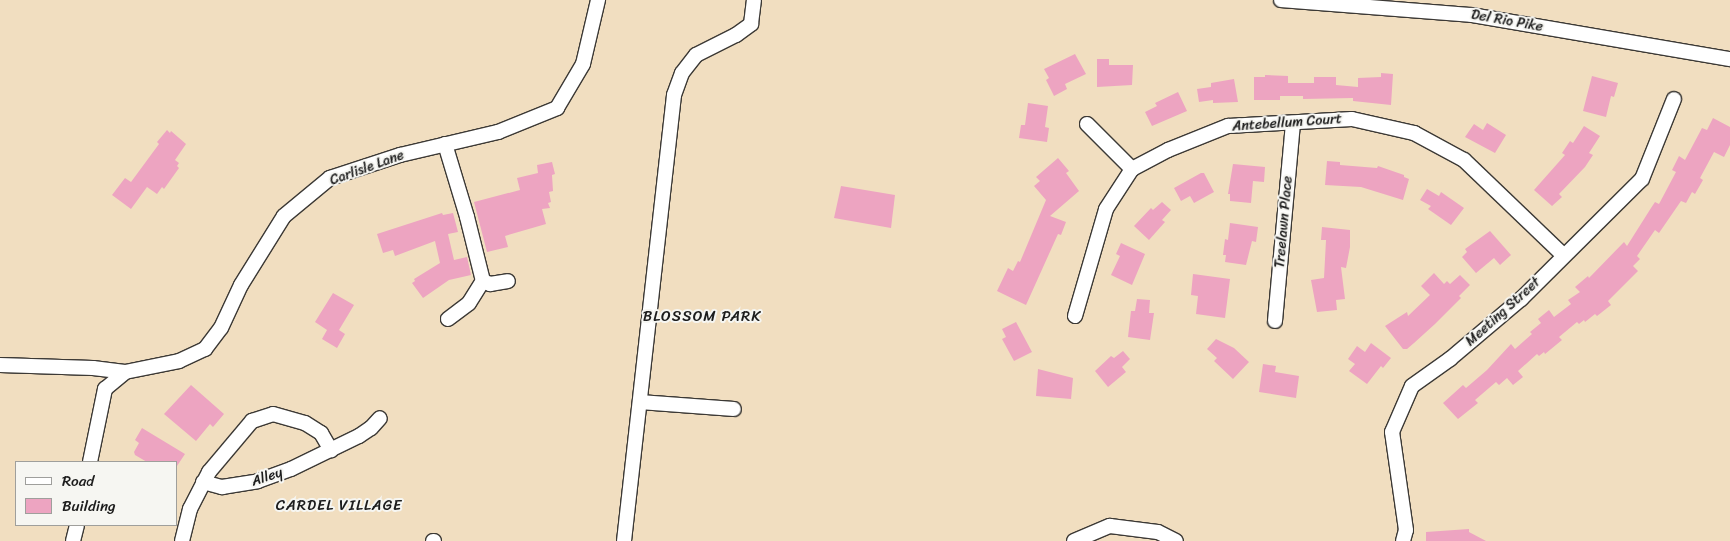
<!DOCTYPE html>
<html>
<head>
<meta charset="utf-8">
<style>
  body { margin:0 }
  #map { position:relative; width:1730px; height:541px; overflow:hidden; background:#f1dec0; font-family:Sriracha,sans-serif }
  div>[style] { position:absolute }
  .building>* { inset:0; background:#eda4c1 }
  .roads { filter:drop-shadow(1px 0 #3c3935) drop-shadow(-1px 0 #3c3935) drop-shadow(0 1px #3c3935) drop-shadow(0 -1px #3c3935) }
  .minor>* { height:14px; margin:-7px; padding:0 7px; transform-origin:7px; border-radius:7px; background:#fff }
  span { translate:-50% -50%; white-space:nowrap; text-align:center; line-height:1.15; -webkit-text-stroke:4px #f6f6f2; paint-order:stroke }
  .street-label { font-size:14px; color:#1c1c1c }
  .neighbourhood-label { font-size:15px; color:#1c1c1c; letter-spacing:1px }
  .legend { position:absolute; left:15px; top:461px; width:162px; height:65px; box-sizing:border-box; background:#f6f6f2; border:1px solid #9f9f9c; margin:0; padding:6px 9px; list-style:none; font-size:15px; color:#1c1c1c }
  .legend li { display:flex; align-items:center; gap:10px; height:25px }
  .legend b { width:25px; border:1px solid #9f9f9c }
</style>
</head>
<body>
<div id="map">
  <div class="building">
    <div style="clip-path:polygon(1075px 54px,1086px 74px,1065px 84px,1067px 89px,1054px 96px,1046px 80px,1049px 78px,1044px 69px)"></div>
    <div style="clip-path:polygon(1097px 59px,1109px 59px,1109px 65px,1133px 65px,1132px 85px,1097px 87px)"></div>
    <div style="clip-path:polygon(1381px 73px,1393px 74px,1391px 105px,1353px 101px,1353px 98px,1303px 99px,1303px 96px,1280px 96px,1280px 100px,1254px 100px,1254px 77px,1265px 77px,1265px 75px,1288px 76px,1288px 83px,1314px 83px,1314px 77px,1336px 77px,1336px 85px,1358px 87px,1358px 78px,1381px 77px)"></div>
    <div style="clip-path:polygon(1592px 76px,1618px 83px,1614px 97px,1611px 96px,1606px 117px,1583px 111px)"></div>
    <div style="clip-path:polygon(1234px 79px,1238px 102px,1213px 103px,1213px 100px,1199px 102px,1197px 89px,1211px 87px,1211px 83px)"></div>
    <div style="clip-path:polygon(1178px 92px,1187px 111px,1152px 126px,1145px 112px,1157px 106px,1155px 103px)"></div>
    <div style="clip-path:polygon(1028px 103px,1048px 106px,1045px 127px,1049px 128px,1047px 142px,1019px 138px,1021px 125px,1025px 125px)"></div>
    <div style="clip-path:polygon(1713px 118px,1730px 127px,1730px 145px,1724px 157px,1714px 152px,1700px 178px,1703px 180px,1695px 194px,1692px 192px,1686px 203px,1681px 201px,1659px 233px,1655px 230px,1637px 256px,1640px 259px,1633px 266px,1638px 271px,1608px 301px,1611px 305px,1597px 316px,1595px 314px,1585px 322px,1584px 320px,1579px 324px,1577px 322px,1559px 337px,1562px 340px,1545px 354px,1544px 352px,1539px 356px,1537px 354px,1518px 371px,1523px 377px,1513px 385px,1507px 378px,1499px 385px,1496px 382px,1475px 400px,1478px 403px,1458px 419px,1443px 403px,1463px 385px,1466px 388px,1487px 370px,1511px 344px,1515px 349px,1532px 334px,1530px 332px,1541px 323px,1538px 319px,1549px 310px,1554px 317px,1571px 304px,1568px 300px,1580px 292px,1575px 287px,1588px 276px,1589px 278px,1624px 242px,1627px 246px,1651px 208px,1655px 202px,1659px 204px,1676px 172px,1672px 170px,1679px 156px,1685px 160px,1702px 128px,1707px 130px)"></div>
    <div style="clip-path:polygon(1487px 123px,1506px 135px,1495px 153px,1465px 137px,1474px 124px,1483px 130px)"></div>
    <div style="clip-path:polygon(1584px 126px,1600px 136px,1589px 153px,1593px 155px,1585px 167px,1559px 194px,1562px 197px,1552px 206px,1534px 190px,1565px 155px,1562px 153px,1570px 141px,1573px 143px)"></div>
    <div style="clip-path:polygon(167px 130px,170px 133px,171px 131px,186px 144px,175px 160px,179px 163px,177px 166px,179px 168px,164px 189px,162px 187px,157px 194px,147px 187px,131px 209px,112px 195px,125px 178px,131px 182px,159px 144px,157px 142px)"></div>
    <div style="clip-path:polygon(1058px 158px,1069px 171px,1066px 173px,1079px 191px,1050px 216px,1066px 222px,1061px 235px,1058px 234px,1026px 305px,997px 291px,1008px 268px,1013px 271px,1018px 261px,1020px 262px,1046px 200px,1034px 186px,1040px 181px,1036px 177px)"></div>
    <div style="clip-path:polygon(1327px 161px,1340px 162px,1340px 165px,1377px 168px,1378px 166px,1404px 175px,1404px 177px,1409px 179px,1403px 200px,1361px 187px,1325px 185px)"></div>
    <div style="clip-path:polygon(552px 162px,555px 174px,552px 175px,553px 191px,549px 192px,551px 202px,548px 203px,550px 208px,542px 209px,546px 224px,505px 236px,508px 247px,487px 252px,474px 202px,520px 190px,517px 178px,538px 173px,537px 165px)"></div>
    <div style="clip-path:polygon(1233px 164px,1265px 167px,1264px 182px,1253px 181px,1251px 203px,1230px 201px,1230px 194px,1228px 194px)"></div>
    <div style="clip-path:polygon(1201px 173px,1204px 173px,1214px 192px,1194px 203px,1190px 196px,1181px 201px,1174px 188px)"></div>
    <div style="clip-path:polygon(841px 186px,895px 195px,891px 228px,834px 218px)"></div>
    <div style="clip-path:polygon(1427px 189px,1439px 196px,1441px 192px,1464px 208px,1451px 225px,1428px 209px,1431px 206px,1420px 200px)"></div>
    <div style="clip-path:polygon(1162px 202px,1171px 210px,1162px 220px,1165px 222px,1149px 240px,1134px 226px,1151px 208px,1153px 210px)"></div>
    <div style="clip-path:polygon(442px 213px,443px 215px,453px 213px,458px 232px,448px 234px,454px 260px,467px 257px,471px 275px,449px 280px,423px 298px,412px 283px,415px 281px,414px 279px,440px 263px,435px 241px,395px 256px,393px 250px,383px 253px,377px 234px)"></div>
    <div style="clip-path:polygon(1230px 223px,1258px 227px,1256px 242px,1252px 241px,1246px 265px,1225px 262px,1226px 255px,1223px 255px,1225px 239px,1228px 240px)"></div>
    <div style="clip-path:polygon(1322px 227px,1350px 230px,1350px 247px,1346px 268px,1341px 267px,1345px 299px,1336px 300px,1337px 310px,1317px 312px,1311px 280px,1324px 278px,1326px 240px,1321px 240px)"></div>
    <div style="clip-path:polygon(1490px 231px,1511px 255px,1500px 265px,1494px 258px,1476px 273px,1462px 257px,1467px 252px,1465px 249px)"></div>
    <div style="clip-path:polygon(1121px 243px,1145px 254px,1132px 285px,1111px 275px,1120px 256px,1116px 254px)"></div>
    <div style="clip-path:polygon(1434px 273px,1444px 284px,1447px 281px,1450px 284px,1460px 275px,1470px 285px,1459px 296px,1461px 298px,1435px 324px,1414px 343px,1407px 349px,1403px 349px,1385px 326px,1407px 312px,1408px 316px,1430px 295px,1421px 286px)"></div>
    <div style="clip-path:polygon(1193px 274px,1230px 279px,1225px 318px,1196px 314px,1198px 296px,1191px 295px)"></div>
    <div style="clip-path:polygon(333px 293px,354px 305px,339px 330px,345px 334px,337px 348px,322px 339px,327px 330px,315px 322px)"></div>
    <div style="clip-path:polygon(1137px 299px,1150px 300px,1149px 313px,1154px 313px,1150px 340px,1128px 337px,1131px 311px,1135px 311px)"></div>
    <div style="clip-path:polygon(1016px 322px,1032px 352px,1014px 361px,1002px 339px,1006px 337px,1002px 329px)"></div>
    <div style="clip-path:polygon(1216px 339px,1234px 348px,1249px 362px,1233px 379px,1214px 361px,1217px 358px,1207px 349px)"></div>
    <div style="clip-path:polygon(1371px 343px,1391px 358px,1383px 368px,1381px 366px,1367px 384px,1349px 371px,1355px 364px,1348px 359px,1357px 346px,1365px 352px)"></div>
    <div style="clip-path:polygon(1123px 351px,1130px 359px,1122px 367px,1126px 372px,1108px 387px,1095px 371px,1111px 356px,1114px 358px)"></div>
    <div style="clip-path:polygon(1263px 364px,1276px 366px,1275px 372px,1299px 376px,1296px 398px,1259px 392px)"></div>
    <div style="clip-path:polygon(1038px 369px,1073px 378px,1071px 399px,1036px 396px)"></div>
    <div style="clip-path:polygon(191px 385px,224px 414px,213px 427px,210px 424px,196px 441px,164px 414px)"></div>
    <div style="clip-path:polygon(142px 428px,185px 454px,177px 466px,176px 462px,147px 462px,135px 455px,134px 452px,139px 443px,135px 440px)"></div>
    <div style="clip-path:polygon(1469px 529px,1469px 532px,1486px 541px,1426px 541px,1426px 532px)"></div>
  </div>
  <div class="roads">
    <div class="minor">
      <div style="left:1281px;top:0;width:192px;rotate:4.5deg"></div>
      <div style="left:1472px;top:15px;width:262px;rotate:9.7deg"></div>
      <div style="left:1087px;top:124px;width:64px;rotate:45deg"></div>
      <div style="left:445px;top:144px;width:76px;rotate:73.2deg"></div>
      <div style="left:467px;top:217px;width:66px;rotate:76deg"></div>
      <div style="left:483px;top:281px;width:8px;rotate:23deg"></div>
      <div style="left:490px;top:284px;width:18px;rotate:-9deg"></div>
      <div style="left:1075px;top:316px;width:111px;rotate:-73.8deg"></div>
      <div style="left:1106px;top:209px;width:48px;rotate:-57deg"></div>
      <div style="left:1132px;top:169px;width:41px;rotate:-27.8deg"></div>
      <div style="left:1168px;top:150px;width:65px;rotate:-21.8deg"></div>
      <div style="left:1228px;top:126px;width:124px;rotate:-3.2deg"></div>
      <div style="left:1352px;top:119px;width:64px;rotate:12.7deg"></div>
      <div style="left:1414px;top:133px;width:57px;rotate:28.4deg"></div>
      <div style="left:1464px;top:160px;width:137px;rotate:43.8deg"></div>
      <div style="left:448px;top:319px;width:26px;rotate:-37deg"></div>
      <div style="left:469px;top:303px;width:26px;rotate:-58deg"></div>
      <div style="left:1275px;top:321px;width:199px;rotate:-84.8deg"></div>
      <div style="left:0;top:365px;width:93px;rotate:1.8deg"></div>
      <div style="left:93px;top:368px;width:32px;rotate:7deg"></div>
      <div style="left:640px;top:402px;width:94px;rotate:4.3deg"></div>
      <div style="left:90px;top:462px;width:75px;rotate:-78.4deg"></div>
      <div style="left:105px;top:389px;width:26px;rotate:-40deg"></div>
      <div style="left:125px;top:372px;width:55px;rotate:-11.5deg"></div>
      <div style="left:179px;top:361px;width:29px;rotate:-25deg"></div>
      <div style="left:205px;top:349px;width:26px;rotate:-53deg"></div>
      <div style="left:221px;top:328px;width:47px;rotate:-65.1deg"></div>
      <div style="left:241px;top:285px;width:81px;rotate:-58.1deg"></div>
      <div style="left:284px;top:216px;width:60px;rotate:-39.6deg"></div>
      <div style="left:330px;top:178px;width:74px;rotate:-18.2deg"></div>
      <div style="left:400px;top:155px;width:101px;rotate:-13.2deg"></div>
      <div style="left:498px;top:132px;width:64px;rotate:-22.1deg"></div>
      <div style="left:557px;top:108px;width:51px;rotate:-59.4deg"></div>
      <div style="left:583px;top:64px;width:66px;rotate:-76.8deg"></div>
      <div style="left:203px;top:482px;width:20px;rotate:15deg"></div>
      <div style="left:222px;top:487px;width:36px;rotate:-9deg"></div>
      <div style="left:258px;top:481px;width:35px;rotate:-20deg"></div>
      <div style="left:291px;top:469px;width:76px;rotate:-25.9deg"></div>
      <div style="left:359px;top:436px;width:14px;rotate:-34deg"></div>
      <div style="left:371px;top:428px;width:13px;rotate:-48deg"></div>
      <div style="left:73px;top:541px;width:16px;rotate:-76deg"></div>
      <div style="left:182px;top:541px;width:33px;rotate:-76deg"></div>
      <div style="left:190px;top:509px;width:42px;rotate:-62.8deg"></div>
      <div style="left:209px;top:472px;width:67px;rotate:-49.9deg"></div>
      <div style="left:252px;top:421px;width:22px;rotate:-18deg"></div>
      <div style="left:273px;top:414px;width:33px;rotate:16deg"></div>
      <div style="left:305px;top:423px;width:19px;rotate:32deg"></div>
      <div style="left:321px;top:433px;width:20px;rotate:60deg"></div>
      <div style="left:433px;top:541px;width:1px"></div>
      <div style="left:624px;top:541px;width:449px;rotate:-83.6deg"></div>
      <div style="left:674px;top:95px;width:23px;rotate:-70deg"></div>
      <div style="left:682px;top:73px;width:23px;rotate:-52deg"></div>
      <div style="left:696px;top:55px;width:45px;rotate:-26.6deg"></div>
      <div style="left:736px;top:35px;width:19px;rotate:-36deg"></div>
      <div style="left:751px;top:24px;width:24px;rotate:-83deg"></div>
      <div style="left:1074px;top:541px;width:39px;rotate:-23deg"></div>
      <div style="left:1110px;top:526px;width:48px;rotate:7.1deg"></div>
      <div style="left:1158px;top:532px;width:20px;rotate:27deg"></div>
      <div style="left:1403px;top:541px;width:11px;rotate:-75deg"></div>
      <div style="left:1406px;top:530px;width:99px;rotate:-98.1deg"></div>
      <div style="left:1392px;top:432px;width:50px;rotate:-66.5deg"></div>
      <div style="left:1412px;top:386px;width:47px;rotate:-35.4deg"></div>
      <div style="left:1450px;top:359px;width:93px;rotate:-40.2deg"></div>
      <div style="left:1521px;top:299px;width:170px;rotate:-44.8deg"></div>
      <div style="left:1642px;top:179px;width:86px;rotate:-68.2deg"></div>
    </div>
  </div>
  <div class="street-label">
    <span style="left:1507px;top:21px;rotate:10deg">Del Rio Pike</span>
    <span style="left:1287px;top:123px;rotate:-4deg">Antebellum Court</span>
    <span style="left:367px;top:168px;rotate:-20deg">Carlisle Lane</span>
    <span style="left:1284px;top:222px;rotate:-85deg">Treelawn Place</span>
    <span style="left:1503px;top:312px;rotate:-42deg">Meeting Street</span>
    <span style="left:267px;top:477px;rotate:-18deg">Alley</span>
  </div>
  <div class="neighbourhood-label">
    <span style="left:702px;top:317px">BLOSSOM PARK</span>
    <span style="left:339px;top:506px">CARDEL VILLAGE</span>
  </div>
  <ul class="legend">
  <li><b style="height:6px;background:#fff"></b>Road</li>
  <li><b style="height:14px;background:#eda4c1"></b>Building</li>
  </ul>
</div>
</body>
</html>
